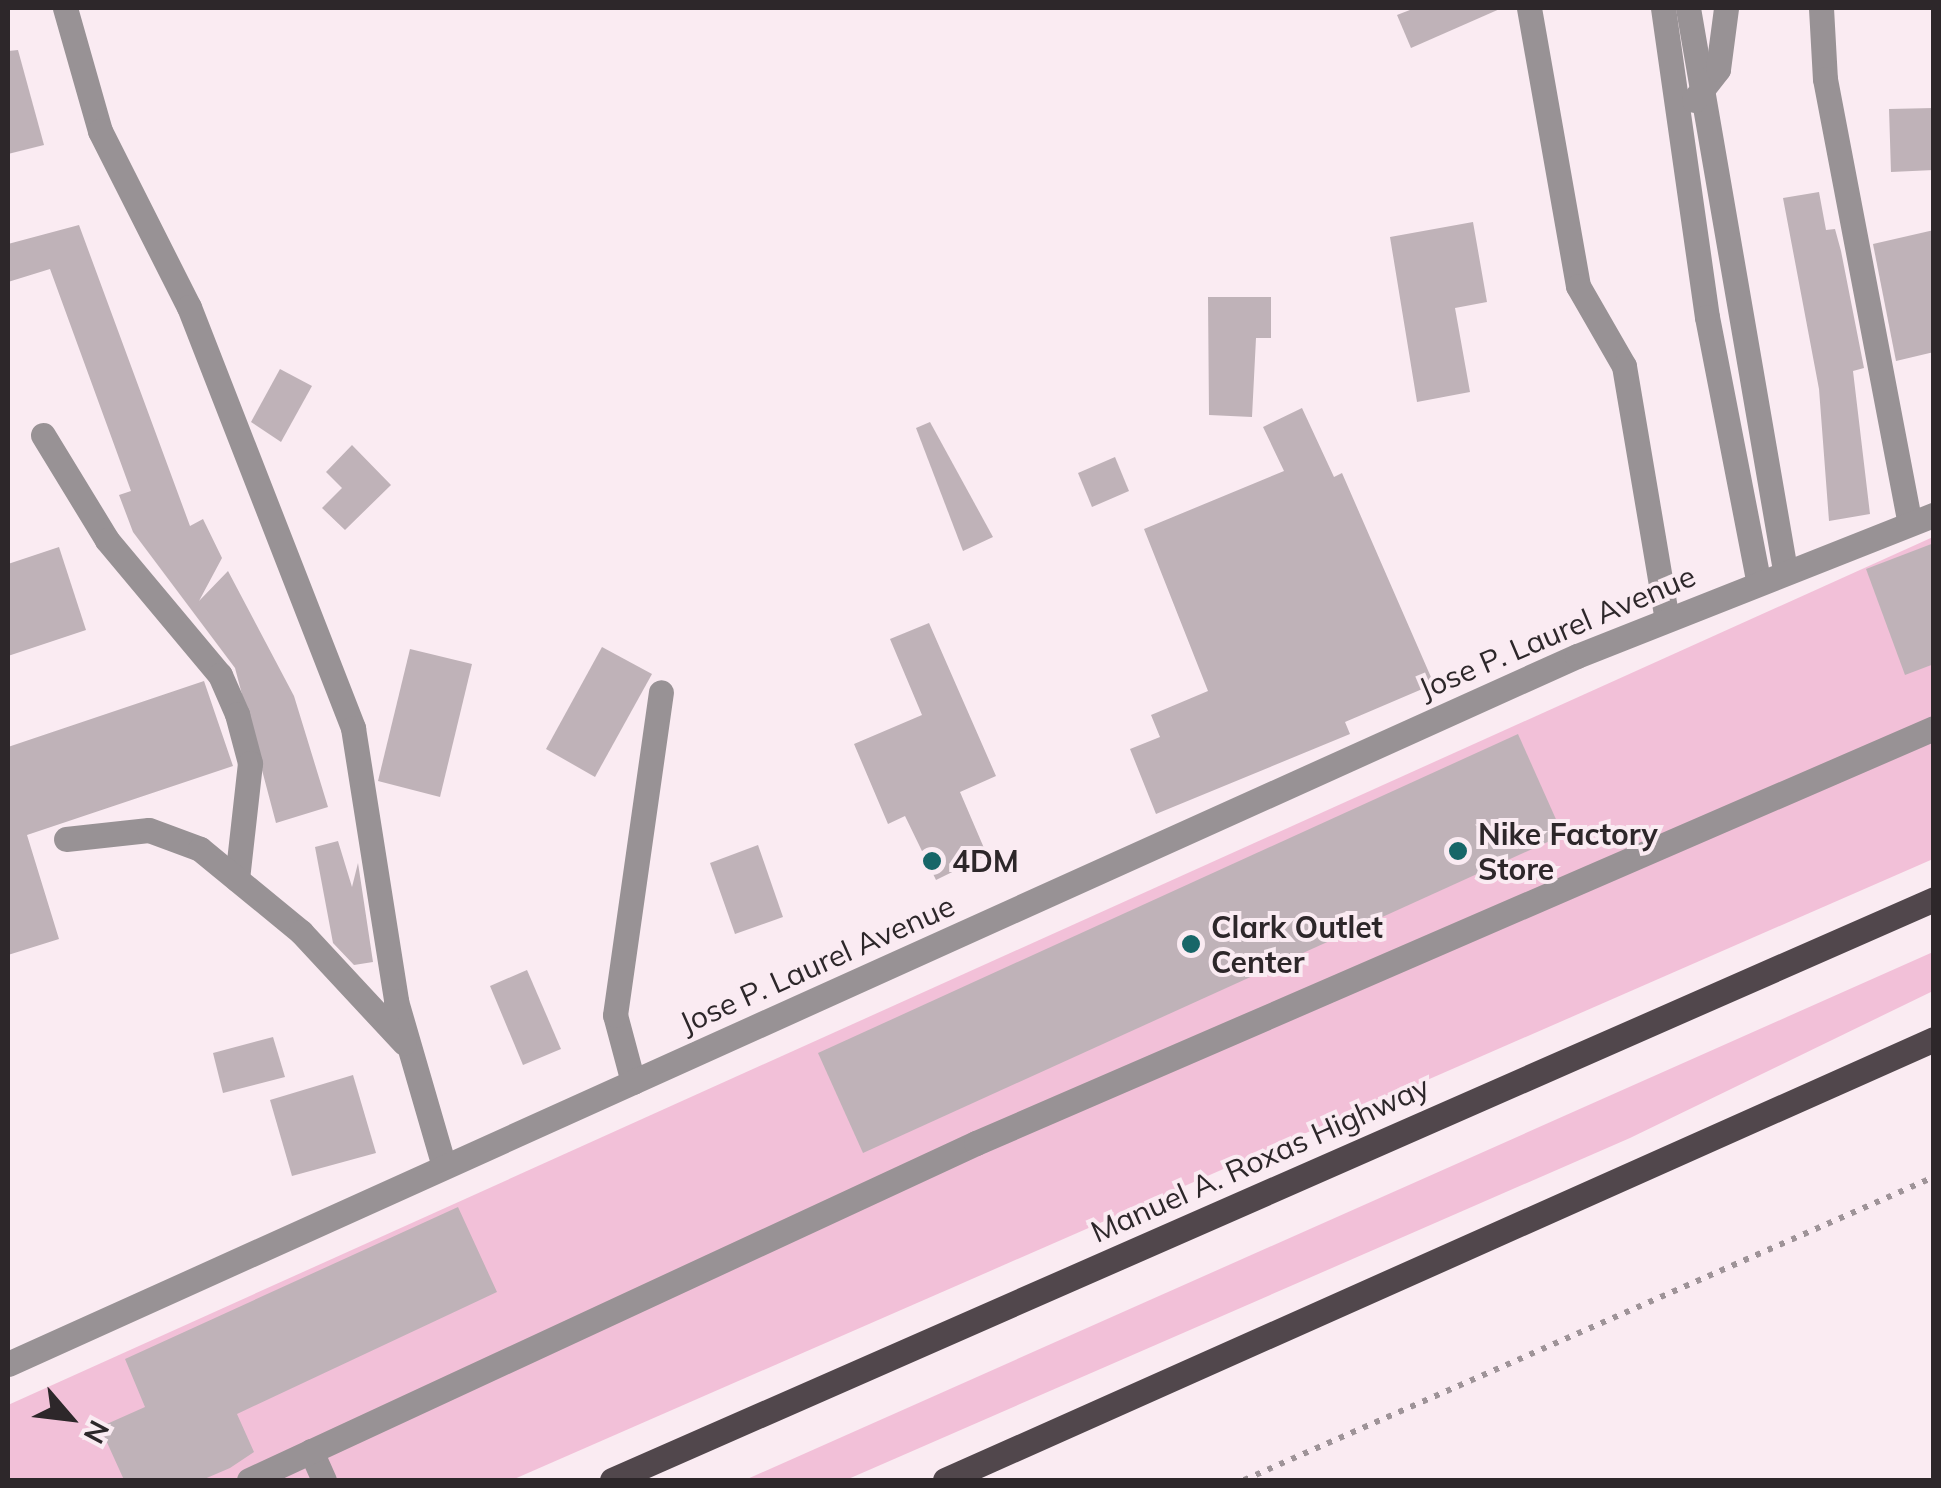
<!DOCTYPE html>
<html>
<head>
<meta charset="utf-8">
<style>
  body { margin:0 }
  #map { position:relative; width:1941px; height:1488px; overflow:hidden; background:#faebf2; font-family:Mulish,sans-serif }
  div>[style] { position:absolute }
  .green>* { inset:0; background:#f2c0d8 }
  .building>* { inset:0; background:#bfb2b8 }
  .path>* { height:6px; margin-top:-3px; transform-origin:0; background:repeating-linear-gradient(90deg,#9e9398 0 5px,transparent 0 13px) }
  .minor>* { height:25px; margin:-12.5px; padding:0 12.5px; transform-origin:12.5px; border-radius:12.5px; background:#989295 }
  .major>* { height:25px; margin:-12.5px; padding:0 12.5px; transform-origin:12.5px; border-radius:12.5px; background:#51474c }
  .dots>* { width:28px; height:28px; translate:-50% -50%; box-sizing:border-box; border:5px solid #faebf2; border-radius:50% }
  span { translate:-50% -50%; white-space:nowrap; text-align:center; line-height:1.15; -webkit-text-stroke:8px #faebf2; paint-order:stroke }
  .street-label { font-size:30px; color:#2d272a }
  .poi-label { font-size:30px; color:#2d272a; font-weight:700 }
  .left { translate:0 -50%; text-align:left }
  .frame { position:absolute; inset:0; border:10px solid #2d272a; pointer-events:none }
  .north { position:absolute; left:20px; top:1368px; width:100px; height:100px; -webkit-text-stroke:8px #faebf2; paint-order:stroke; rotate:118deg; font-size:28px; font-weight:700; line-height:40px; text-align:center; color:#2d272a }
  .north::after { content:''; display:block; margin:auto; width:35px; height:45px; background:#2d272a; clip-path:polygon(50% 0,100% 100%,50% 72%,0 100%) }
</style>
</head>
<body>
<div id="map">
  <div class="green">
    <div style="clip-path:polygon(1933px 537px,1933px 859px,512px 1480px,8px 1480px,8px 1405px)"></div>
    <div style="clip-path:polygon(1933px 952px,1933px 991px,1630px 1138px,846px 1480px,745px 1480px)"></div>
  </div>
  <div class="building">
    <div style="clip-path:polygon(1415px 8px,1502px 8px,1411px 48px,1397px 15px)"></div>
    <div style="clip-path:polygon(18px 50px,44px 145px,8px 154px,8px 51px)"></div>
    <div style="clip-path:polygon(1934px 108px,1934px 170px,1891px 172px,1889px 109px)"></div>
    <div style="clip-path:polygon(1819px 192px,1826px 230px,1835px 229px,1841px 251px,1864px 368px,1853px 371px,1870px 514px,1829px 521px,1819px 389px,1783px 198px)"></div>
    <div style="clip-path:polygon(1473px 222px,1487px 302px,1455px 308px,1470px 392px,1417px 402px,1390px 237px)"></div>
    <div style="clip-path:polygon(79px 225px,190px 526px,203px 519px,222px 558px,199px 601px,228px 571px,294px 696px,328px 807px,276px 823px,235px 668px,133px 532px,119px 495px,131px 491px,50px 269px,8px 282px,8px 244px)"></div>
    <div style="clip-path:polygon(1934px 230px,1934px 352px,1896px 361px,1873px 244px)"></div>
    <div style="clip-path:polygon(1208px 297px,1271px 297px,1271px 338px,1256px 338px,1252px 417px,1209px 415px)"></div>
    <div style="clip-path:polygon(280px 369px,312px 386px,281px 442px,251px 422px)"></div>
    <div style="clip-path:polygon(1302px 408px,1334px 477px,1342px 473px,1434px 684px,1345px 722px,1350px 734px,1156px 814px,1130px 749px,1160px 737px,1151px 715px,1208px 691px,1144px 529px,1284px 471px,1263px 427px)"></div>
    <div style="clip-path:polygon(930px 422px,993px 537px,963px 551px,916px 428px)"></div>
    <div style="clip-path:polygon(352px 445px,391px 485px,345px 530px,322px 508px,342px 488px,326px 472px)"></div>
    <div style="clip-path:polygon(1115px 457px,1129px 491px,1092px 507px,1078px 473px)"></div>
    <div style="clip-path:polygon(1934px 543px,1934px 664px,1905px 675px,1866px 569px)"></div>
    <div style="clip-path:polygon(59px 547px,86px 630px,8px 656px,8px 564px)"></div>
    <div style="clip-path:polygon(929px 623px,996px 776px,960px 792px,987px 855px,936px 880px,905px 816px,888px 824px,854px 744px,922px 715px,890px 639px)"></div>
    <div style="clip-path:polygon(602px 647px,652px 674px,595px 777px,546px 749px)"></div>
    <div style="clip-path:polygon(410px 649px,472px 664px,440px 797px,378px 781px)"></div>
    <div style="clip-path:polygon(204px 681px,233px 766px,27px 835px,59px 939px,8px 955px,8px 747px)"></div>
    <div style="clip-path:polygon(1518px 734px,1563px 835px,863px 1153px,818px 1053px)"></div>
    <div style="clip-path:polygon(338px 841px,352px 887px,358px 863px,373px 962px,354px 965px,333px 943px,315px 847px)"></div>
    <div style="clip-path:polygon(758px 845px,783px 917px,735px 934px,710px 863px)"></div>
    <div style="clip-path:polygon(527px 970px,561px 1049px,523px 1065px,490px 986px)"></div>
    <div style="clip-path:polygon(273px 1037px,285px 1077px,223px 1093px,213px 1053px)"></div>
    <div style="clip-path:polygon(353px 1075px,376px 1153px,292px 1176px,270px 1100px)"></div>
    <div style="clip-path:polygon(458px 1207px,497px 1292px,237px 1414px,254px 1452px,230px 1468px,202px 1480px,124px 1480px,100px 1427px,145px 1407px,125px 1359px)"></div>
  </div>
  <div class="path">
    <div style="left:1244px;top:1480px;width:754px;rotate:-23.71deg"></div>
  </div>
  <div class="minor">
    <div style="left:65px;top:8px;width:128px;rotate:74.1deg"></div>
    <div style="left:100px;top:131px;width:197px;rotate:63.2deg"></div>
    <div style="left:189px;top:307px;width:452px;rotate:68.7deg"></div>
    <div style="left:353px;top:728px;width:276px;rotate:81deg"></div>
    <div style="left:396px;top:1001px;width:172px;rotate:73.8deg"></div>
    <div style="left:1529px;top:8px;width:282px;rotate:80deg"></div>
    <div style="left:1578px;top:286px;width:92px;rotate:60.1deg"></div>
    <div style="left:1624px;top:366px;width:257px;rotate:80.4deg"></div>
    <div style="left:1663px;top:8px;width:312px;rotate:81.9deg"></div>
    <div style="left:1707px;top:317px;width:268px;rotate:79deg"></div>
    <div style="left:1688px;top:8px;width:570px;rotate:80.21deg"></div>
    <div style="left:1821px;top:8px;width:71px;rotate:86.8deg"></div>
    <div style="left:1825px;top:79px;width:452px;rotate:79.2deg"></div>
    <div style="left:1694px;top:100px;width:39px;rotate:-52deg"></div>
    <div style="left:1718px;top:69px;width:62px;rotate:-82.5deg"></div>
    <div style="left:43px;top:435px;width:123px;rotate:58.6deg"></div>
    <div style="left:107px;top:540px;width:176px;rotate:50.1deg"></div>
    <div style="left:220px;top:675px;width:43px;rotate:66.4deg"></div>
    <div style="left:237px;top:714px;width:51px;rotate:75.1deg"></div>
    <div style="left:250px;top:763px;width:117px;rotate:96.4deg"></div>
    <div style="left:66px;top:839px;width:83px;rotate:-6.2deg"></div>
    <div style="left:149px;top:830px;width:54px;rotate:20.4deg"></div>
    <div style="left:200px;top:849px;width:131px;rotate:39.4deg"></div>
    <div style="left:301px;top:932px;width:151px;rotate:47.1deg"></div>
    <div style="left:633px;top:1082px;width:69px;rotate:-105deg"></div>
    <div style="left:615px;top:1015px;width:326px;rotate:-81.9deg"></div>
    <div style="left:8px;top:1364px;width:1721px;rotate:-24.29deg"></div>
    <div style="left:1577px;top:656px;width:384px;rotate:-21.6deg"></div>
    <div style="left:311px;top:1451px;width:32px;rotate:66deg"></div>
    <div style="left:249px;top:1480px;width:801px;rotate:-24.87deg"></div>
    <div style="left:976px;top:1143px;width:1044px;rotate:-23.42deg"></div>
  </div>
  <div class="major">
    <div style="left:612px;top:1480px;width:1444px;rotate:-23.72deg"></div>
    <div style="left:945px;top:1480px;width:1083px;rotate:-24.03deg"></div>
  </div>
  <div class="dots">
    <div style="left:1458px;top:851px;background:#176668"></div>
    <div style="left:932px;top:861px;background:#176668"></div>
    <div style="left:1191px;top:944px;background:#176668"></div>
  </div>
  <div class="street-label">
    <span style="left:1557px;top:632px;rotate:-23deg">Jose P. Laurel Avenue</span>
    <span style="left:817px;top:964px;rotate:-24deg">Jose P. Laurel Avenue</span>
    <span style="left:1260px;top:1159px;rotate:-24deg">Manuel A. Roxas Highway</span>
  </div>
  <div class="poi-label">
    <span class="left" style="left:1478px;top:851px">Nike Factory<br>Store</span>
    <span class="left" style="left:952px;top:861px">4DM</span>
    <span class="left" style="left:1211px;top:944px">Clark Outlet<br>Center</span>
  </div>
  <div class="frame"></div>
  <div class="north">N</div>
</div>
</body>
</html>
